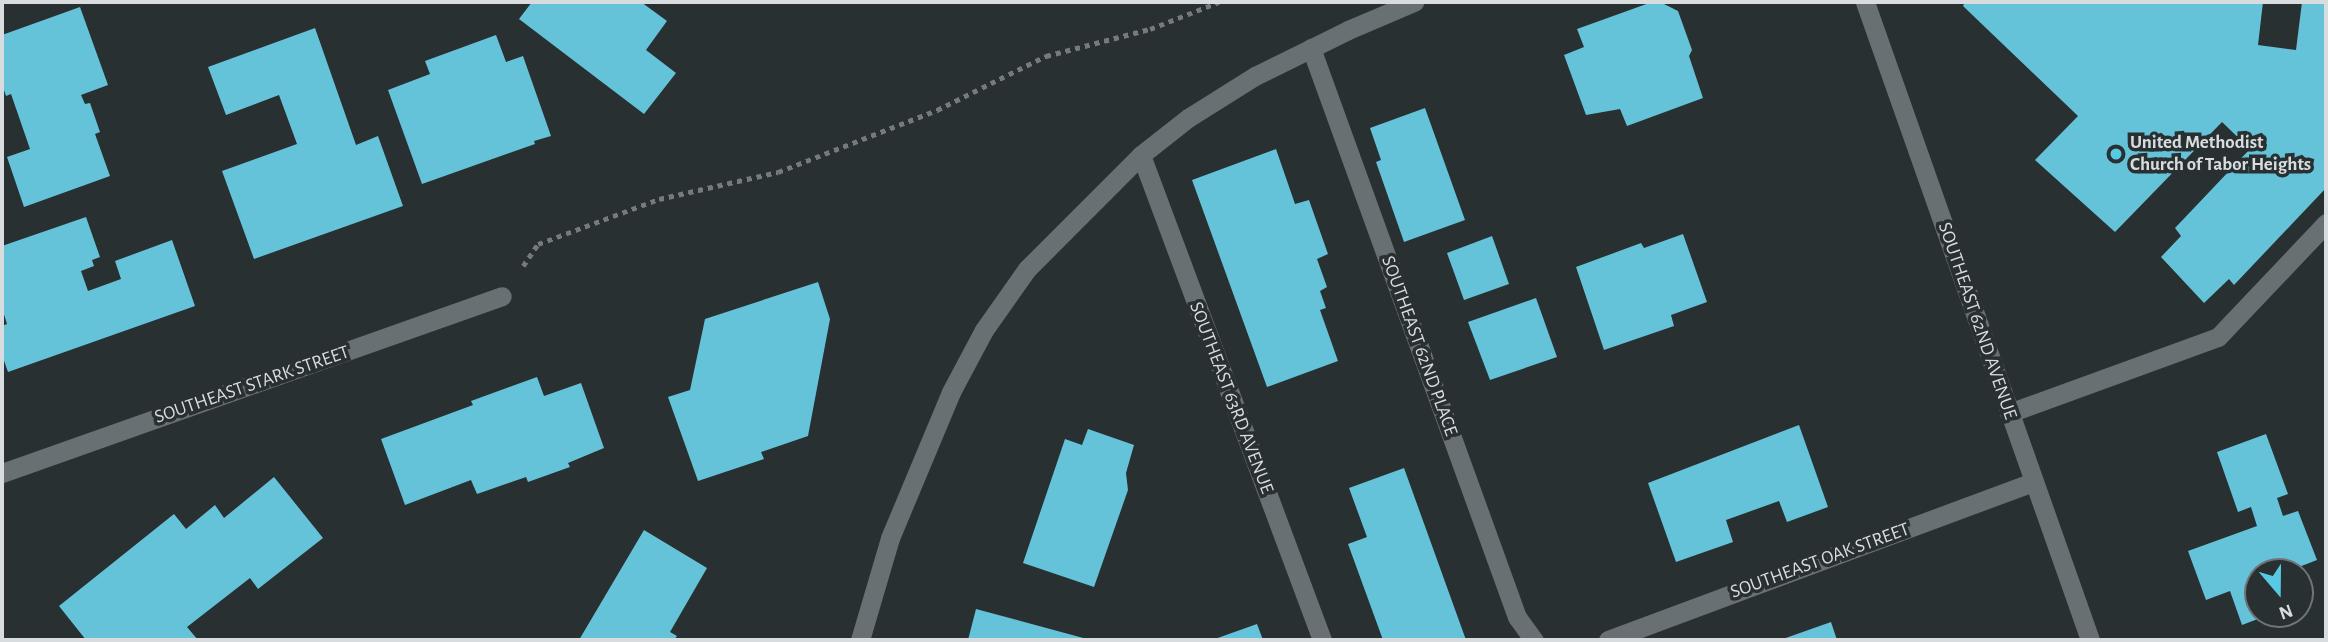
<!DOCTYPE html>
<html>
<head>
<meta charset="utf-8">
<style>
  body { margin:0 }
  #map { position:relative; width:2328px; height:642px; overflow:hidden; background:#293032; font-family:"Alegreya Sans",sans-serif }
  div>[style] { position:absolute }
  .building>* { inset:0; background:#64c3d9 }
  .path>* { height:4.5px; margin-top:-2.25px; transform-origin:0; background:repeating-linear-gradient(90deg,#757b7d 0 5px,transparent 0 10px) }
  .service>* { height:19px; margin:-9.5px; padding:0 9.5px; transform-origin:9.5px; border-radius:9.5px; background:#697073 }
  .minor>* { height:19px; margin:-9.5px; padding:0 9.5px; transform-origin:9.5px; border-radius:9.5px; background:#697073 }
  .tertiary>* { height:19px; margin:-9.5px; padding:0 9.5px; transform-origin:9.5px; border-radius:9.5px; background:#697073 }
  .dots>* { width:19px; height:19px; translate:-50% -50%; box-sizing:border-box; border:4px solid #293032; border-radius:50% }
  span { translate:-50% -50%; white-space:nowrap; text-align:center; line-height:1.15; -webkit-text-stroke:7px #293032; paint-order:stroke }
  .poi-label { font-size:19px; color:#d8dcde; font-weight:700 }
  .left { translate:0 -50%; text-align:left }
  .street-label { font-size:19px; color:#d8dcde }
  .frame { position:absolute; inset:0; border:4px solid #d8dcde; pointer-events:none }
  .north { position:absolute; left:2244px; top:558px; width:70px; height:70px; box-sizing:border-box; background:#293032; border:2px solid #6f7577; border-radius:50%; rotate:160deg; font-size:19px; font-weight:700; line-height:28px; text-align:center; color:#d8dcde }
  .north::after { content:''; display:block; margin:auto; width:24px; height:32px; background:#57c9e2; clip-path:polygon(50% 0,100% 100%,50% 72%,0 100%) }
</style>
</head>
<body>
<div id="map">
  <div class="building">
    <div style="clip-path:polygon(532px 2px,641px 2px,667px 21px,646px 50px,676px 73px,644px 114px,519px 19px)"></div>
    <div style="clip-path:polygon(1652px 2px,1660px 2px,1678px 11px,1692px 50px,1689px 56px,1703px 98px,1627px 126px,1620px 109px,1586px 115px,1564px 55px,1584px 47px,1577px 29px)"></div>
    <div style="clip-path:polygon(1965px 2px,2263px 2px,2258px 45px,2296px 50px,2302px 2px,2326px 2px,2326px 188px,2234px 285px,2229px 279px,2204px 303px,2161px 257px,2181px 236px,2175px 228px,2250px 149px,2222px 122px,2115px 232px,2035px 160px,2078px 116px,1963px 6px)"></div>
    <div style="clip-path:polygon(80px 7px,108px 85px,81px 95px,85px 104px,90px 103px,100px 132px,95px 134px,110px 176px,24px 207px,7px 157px,30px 149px,11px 94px,6px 96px,2px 84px,2px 35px)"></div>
    <div style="clip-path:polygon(315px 28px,356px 145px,378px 136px,403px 206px,254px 259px,222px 171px,297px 144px,279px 95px,226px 115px,208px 67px)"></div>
    <div style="clip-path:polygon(496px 35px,506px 62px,523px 56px,551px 136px,534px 141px,535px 144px,422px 184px,388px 90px,430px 74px,425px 61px)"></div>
    <div style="clip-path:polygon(1425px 108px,1465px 220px,1404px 242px,1376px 162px,1381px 160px,1370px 128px)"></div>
    <div style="clip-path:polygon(1276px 149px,1295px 204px,1309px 200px,1328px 254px,1317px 259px,1327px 287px,1320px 291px,1326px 308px,1320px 310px,1338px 361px,1267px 387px,1192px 180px)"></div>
    <div style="clip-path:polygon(86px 217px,100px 257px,92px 260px,94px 266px,81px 271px,88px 291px,121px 279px,115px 261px,172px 240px,195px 306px,8px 372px,2px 355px,2px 326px,7px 324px,2px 308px,2px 246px)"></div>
    <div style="clip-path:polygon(1683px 234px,1707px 302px,1671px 315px,1674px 326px,1604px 350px,1576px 267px,1641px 243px,1644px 248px)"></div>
    <div style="clip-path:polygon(1492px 236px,1509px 284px,1464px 300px,1447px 253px)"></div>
    <div style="clip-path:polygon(818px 282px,830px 319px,808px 436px,761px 452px,764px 459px,698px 481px,668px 397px,690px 390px,705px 319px)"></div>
    <div style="clip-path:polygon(1536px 298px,1557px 357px,1490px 380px,1468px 322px)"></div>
    <div style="clip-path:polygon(537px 377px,544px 396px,581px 383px,604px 448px,568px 463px,570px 467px,528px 482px,526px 477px,477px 494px,471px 480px,405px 505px,381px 439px,473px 405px,471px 401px)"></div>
    <div style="clip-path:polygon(1799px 425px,1828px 507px,1787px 522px,1779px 501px,1726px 520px,1733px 542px,1676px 562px,1648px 483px)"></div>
    <div style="clip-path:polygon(1088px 429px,1134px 445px,1126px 473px,1128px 490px,1094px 587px,1023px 563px,1065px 439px,1082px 445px)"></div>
    <div style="clip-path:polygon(2266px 434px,2288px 494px,2277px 498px,2283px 516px,2298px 511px,2317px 560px,2286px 572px,2258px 572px,2258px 614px,2271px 614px,2242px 625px,2230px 591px,2206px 600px,2188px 551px,2257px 526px,2251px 507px,2238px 512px,2217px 452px)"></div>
    <div style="clip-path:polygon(1404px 468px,1466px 640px,1383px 640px,1348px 544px,1367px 537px,1349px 488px)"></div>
    <div style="clip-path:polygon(274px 477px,323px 538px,258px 589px,250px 578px,187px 627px,198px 640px,86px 640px,59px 606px,174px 514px,186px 529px,215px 505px,224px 518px)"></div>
    <div style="clip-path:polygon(644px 530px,707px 568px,670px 632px,677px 636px,674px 640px,579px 640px)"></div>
    <div style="clip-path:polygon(976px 609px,1087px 639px,1087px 640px,968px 640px)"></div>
    <div style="clip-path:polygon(1831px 622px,1837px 640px,1780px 640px)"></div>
    <div style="clip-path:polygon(1257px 624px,1263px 640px,1212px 640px)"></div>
  </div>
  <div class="path">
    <div style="left:523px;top:266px;width:27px;rotate:-56deg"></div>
    <div style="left:538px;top:244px;width:129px;rotate:-20.4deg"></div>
    <div style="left:659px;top:199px;width:122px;rotate:-12.8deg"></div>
    <div style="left:778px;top:172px;width:171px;rotate:-21.3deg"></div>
    <div style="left:937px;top:110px;width:122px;rotate:-26.4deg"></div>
    <div style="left:1046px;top:56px;width:107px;rotate:-14.6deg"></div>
    <div style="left:1150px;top:29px;width:74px;rotate:-21.4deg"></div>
  </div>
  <div class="service">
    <div style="left:2009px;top:413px;width:222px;rotate:-20deg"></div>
    <div style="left:2218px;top:337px;width:157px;rotate:-46.5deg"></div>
  </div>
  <div class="minor">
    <div style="left:1865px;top:2px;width:677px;rotate:70.57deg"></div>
    <div style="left:1311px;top:48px;width:605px;rotate:70.1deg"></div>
    <div style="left:1517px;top:617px;width:29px;rotate:54deg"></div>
    <div style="left:1141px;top:155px;width:518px;rotate:69.53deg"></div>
    <div style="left:2px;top:473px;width:530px;rotate:-19.49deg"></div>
    <div style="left:1608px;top:640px;width:453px;rotate:-20.4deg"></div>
  </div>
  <div class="tertiary">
    <div style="left:860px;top:640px;width:106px;rotate:-73.6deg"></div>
    <div style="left:890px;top:538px;width:158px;rotate:-67.3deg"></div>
    <div style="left:951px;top:392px;width:70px;rotate:-62deg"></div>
    <div style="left:984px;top:330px;width:75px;rotate:-54.8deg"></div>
    <div style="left:1027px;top:269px;width:161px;rotate:-45deg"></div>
    <div style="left:1141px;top:155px;width:60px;rotate:-38.2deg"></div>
    <div style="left:1188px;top:118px;width:79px;rotate:-32.1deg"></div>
    <div style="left:1255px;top:76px;width:104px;rotate:-26.3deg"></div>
    <div style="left:1348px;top:30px;width:72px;rotate:-23deg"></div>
  </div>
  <div class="dots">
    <div style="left:2116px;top:154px;background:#57c9e2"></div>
  </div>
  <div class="poi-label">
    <span class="left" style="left:2130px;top:154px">United Methodist<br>Church of Tabor Heights</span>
  </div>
  <div class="street-label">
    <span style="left:1977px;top:321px;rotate:71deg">SOUTHEAST 62ND AVENUE</span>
    <span style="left:1419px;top:346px;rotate:70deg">SOUTHEAST 62ND PLACE</span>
    <span style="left:252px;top:385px;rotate:-19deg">SOUTHEAST STARK STREET</span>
    <span style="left:1231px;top:398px;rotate:69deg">SOUTHEAST 63RD AVENUE</span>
    <span style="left:1820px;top:561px;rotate:-20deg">SOUTHEAST OAK STREET</span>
  </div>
  <div class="frame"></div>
  <div class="north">N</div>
</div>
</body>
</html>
